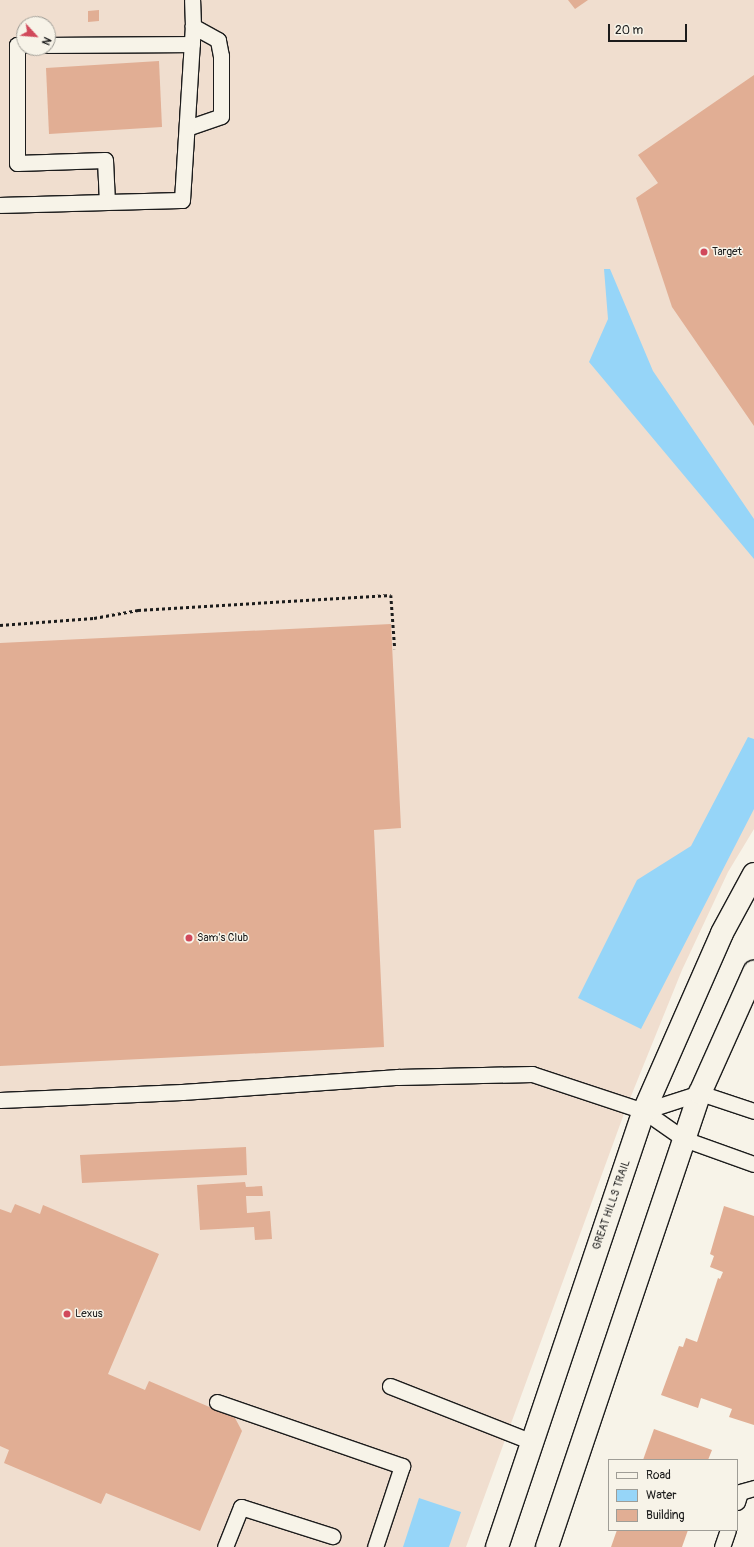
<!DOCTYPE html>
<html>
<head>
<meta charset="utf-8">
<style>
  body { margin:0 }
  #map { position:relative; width:754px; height:1547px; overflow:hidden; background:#f7f3e8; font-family:Pangolin,sans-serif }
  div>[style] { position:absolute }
  .built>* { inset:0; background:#f0decf }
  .water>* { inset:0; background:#96d5f8 }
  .building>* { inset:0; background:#e1ae94 }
  .path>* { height:2.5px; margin-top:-1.25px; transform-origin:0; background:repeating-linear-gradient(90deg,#1c1c1c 0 3px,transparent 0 6px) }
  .roads { filter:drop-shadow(1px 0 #1c1c1c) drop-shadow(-1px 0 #1c1c1c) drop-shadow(0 1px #1c1c1c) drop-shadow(0 -1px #1c1c1c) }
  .service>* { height:15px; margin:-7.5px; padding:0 7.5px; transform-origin:7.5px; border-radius:7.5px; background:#f7f3e8 }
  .tertiary>* { height:22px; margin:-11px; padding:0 11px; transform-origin:11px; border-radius:11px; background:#f7f3e8 }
  .dots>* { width:11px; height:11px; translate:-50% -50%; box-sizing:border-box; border:2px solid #f7f3e8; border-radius:50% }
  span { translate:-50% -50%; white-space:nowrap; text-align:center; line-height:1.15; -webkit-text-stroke:3px #f7f3e8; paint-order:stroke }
  .poi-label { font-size:11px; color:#1c1c1c }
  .left { translate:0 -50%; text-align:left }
  .street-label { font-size:11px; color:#1c1c1c }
  .legend { position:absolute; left:608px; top:1459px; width:130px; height:72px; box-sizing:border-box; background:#f7f3e8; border:1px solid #9f9d96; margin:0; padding:5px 7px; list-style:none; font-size:12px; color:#1c1c1c }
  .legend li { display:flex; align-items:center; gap:8px; height:20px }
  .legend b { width:20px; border:1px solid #9f9d96 }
  .north { position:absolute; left:16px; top:16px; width:40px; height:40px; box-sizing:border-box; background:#f7f3e8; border:1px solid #9f9d96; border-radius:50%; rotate:116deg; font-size:11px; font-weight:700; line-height:16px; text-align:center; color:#1c1c1c }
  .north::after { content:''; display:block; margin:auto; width:14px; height:18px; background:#d1495b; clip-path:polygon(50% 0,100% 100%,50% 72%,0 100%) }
  .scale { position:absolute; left:608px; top:24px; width:79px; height:18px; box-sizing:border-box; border:2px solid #1c1c1c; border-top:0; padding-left:5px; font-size:12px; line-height:14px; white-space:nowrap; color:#1c1c1c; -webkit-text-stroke:3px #f7f3e8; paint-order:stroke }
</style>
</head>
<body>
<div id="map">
  <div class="built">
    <div style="clip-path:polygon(evenodd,0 0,754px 0,754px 829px,728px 872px,682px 970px,625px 1111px,466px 1547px,0 1547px,0 0,24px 24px,48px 24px,48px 48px,24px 48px,24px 24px)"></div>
  </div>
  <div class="water">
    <div style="clip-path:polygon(604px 269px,610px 269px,653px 371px,754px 519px,754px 559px,589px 362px,608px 319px)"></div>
    <div style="clip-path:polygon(748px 737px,754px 739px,754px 809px,641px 1029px,578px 998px,637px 880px,691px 846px)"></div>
    <div style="clip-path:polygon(419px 1498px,461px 1512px,449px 1547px,403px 1547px)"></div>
  </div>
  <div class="building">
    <div style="clip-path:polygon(568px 0,588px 0,575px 9px)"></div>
    <div style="clip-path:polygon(99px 10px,99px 21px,88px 22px,88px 11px)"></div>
    <div style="clip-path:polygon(159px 61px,162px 127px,49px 134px,46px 68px)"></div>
    <div style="clip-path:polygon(754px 75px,754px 426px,672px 307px,636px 198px,658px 183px,638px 155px)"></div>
    <div style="clip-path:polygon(391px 624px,401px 828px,374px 830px,384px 1047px,0 1066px,0 643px)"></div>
    <div style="clip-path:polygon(246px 1147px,247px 1175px,82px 1183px,80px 1155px)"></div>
    <div style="clip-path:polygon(245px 1182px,246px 1187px,262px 1186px,263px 1196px,246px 1196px,247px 1213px,270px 1211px,272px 1239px,255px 1240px,254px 1227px,200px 1230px,197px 1185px)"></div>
    <div style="clip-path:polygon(15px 1204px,40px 1214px,43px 1205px,159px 1254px,108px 1374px,145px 1390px,149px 1381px,235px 1418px,242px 1431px,200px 1531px,106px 1493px,101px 1504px,4px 1463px,9px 1450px,0 1446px,0 1209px,11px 1213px)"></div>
    <div style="clip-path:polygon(724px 1206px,754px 1216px,754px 1425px,729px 1417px,732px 1409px,701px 1398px,698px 1408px,661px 1395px,679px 1346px,683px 1347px,686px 1338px,697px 1342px,718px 1278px,720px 1279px,723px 1272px,710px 1267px,714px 1256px,710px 1254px)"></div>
    <div style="clip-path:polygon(654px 1429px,712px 1450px,708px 1460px,643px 1460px)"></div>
    <div style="clip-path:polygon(617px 1530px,688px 1530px,682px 1547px,611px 1547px)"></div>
  </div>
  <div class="path">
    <div style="left:0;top:625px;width:94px;rotate:-4.3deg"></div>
    <div style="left:94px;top:618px;width:45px;rotate:-10.3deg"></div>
    <div style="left:138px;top:610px;width:253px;rotate:-3.4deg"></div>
    <div style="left:391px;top:595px;width:54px;rotate:85.8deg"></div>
  </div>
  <div class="roads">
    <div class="service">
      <div style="left:24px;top:45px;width:7px;rotate:180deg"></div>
      <div style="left:17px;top:45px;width:118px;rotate:90deg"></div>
      <div style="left:17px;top:163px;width:88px;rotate:-2deg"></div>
      <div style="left:105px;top:160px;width:42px;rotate:87.3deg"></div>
      <div style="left:48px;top:45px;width:144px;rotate:-0.4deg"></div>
      <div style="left:187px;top:128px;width:36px;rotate:-19deg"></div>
      <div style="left:221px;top:116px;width:60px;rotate:-90deg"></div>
      <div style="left:221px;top:56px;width:16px;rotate:-101deg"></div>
      <div style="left:218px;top:40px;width:29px;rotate:-151deg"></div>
      <div style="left:0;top:205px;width:182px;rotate:-1.6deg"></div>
      <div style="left:182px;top:200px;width:174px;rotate:-86.4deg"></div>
      <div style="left:193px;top:26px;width:26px;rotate:-92deg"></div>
      <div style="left:0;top:1100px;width:182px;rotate:-2.5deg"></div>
      <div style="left:182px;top:1092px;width:217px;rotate:-4deg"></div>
      <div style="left:398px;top:1077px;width:134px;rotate:-1.3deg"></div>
      <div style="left:532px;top:1074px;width:118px;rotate:18.3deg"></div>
      <div style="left:644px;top:1111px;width:49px;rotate:35deg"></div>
      <div style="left:684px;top:1139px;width:74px;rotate:19.7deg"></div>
      <div style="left:644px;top:1111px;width:59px;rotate:-17.8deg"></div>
      <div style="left:700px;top:1093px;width:57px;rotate:18.4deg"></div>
      <div style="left:390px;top:1386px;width:153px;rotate:21.5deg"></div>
      <div style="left:217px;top:1402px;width:196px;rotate:19.1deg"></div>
      <div style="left:402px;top:1466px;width:85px;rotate:108.4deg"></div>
      <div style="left:737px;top:1502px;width:10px;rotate:-73deg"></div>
      <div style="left:740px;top:1492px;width:15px;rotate:-16deg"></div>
      <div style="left:225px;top:1547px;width:43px;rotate:-68.2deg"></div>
      <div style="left:241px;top:1507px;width:96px;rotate:17.7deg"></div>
      <div style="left:722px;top:1547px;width:18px;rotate:-71deg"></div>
    </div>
    <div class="tertiary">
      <div style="left:497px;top:1547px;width:460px;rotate:-71.4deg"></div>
      <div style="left:644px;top:1111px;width:194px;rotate:-66.3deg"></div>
      <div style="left:722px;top:933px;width:67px;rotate:-61.5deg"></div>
      <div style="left:547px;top:1547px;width:479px;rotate:-71.4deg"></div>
      <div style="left:700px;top:1093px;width:133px;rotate:-65.9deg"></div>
    </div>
  </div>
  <div class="dots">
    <div style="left:704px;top:252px;background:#d1495b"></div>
    <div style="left:189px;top:938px;background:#d1495b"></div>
    <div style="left:67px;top:1314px;background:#d1495b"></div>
  </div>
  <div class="poi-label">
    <span class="left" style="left:712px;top:252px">Target</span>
    <span class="left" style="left:197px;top:938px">Sam's Club</span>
    <span class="left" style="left:75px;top:1314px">Lexus</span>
  </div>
  <div class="street-label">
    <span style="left:612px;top:1205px;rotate:-71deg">GREAT HILLS TRAIL</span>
  </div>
  <ul class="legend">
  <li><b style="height:5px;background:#f7f3e8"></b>Road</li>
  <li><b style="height:11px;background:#96d5f8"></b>Water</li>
  <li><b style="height:11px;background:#e1ae94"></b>Building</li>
  </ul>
  <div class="north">N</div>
  <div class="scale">20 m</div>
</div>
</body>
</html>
